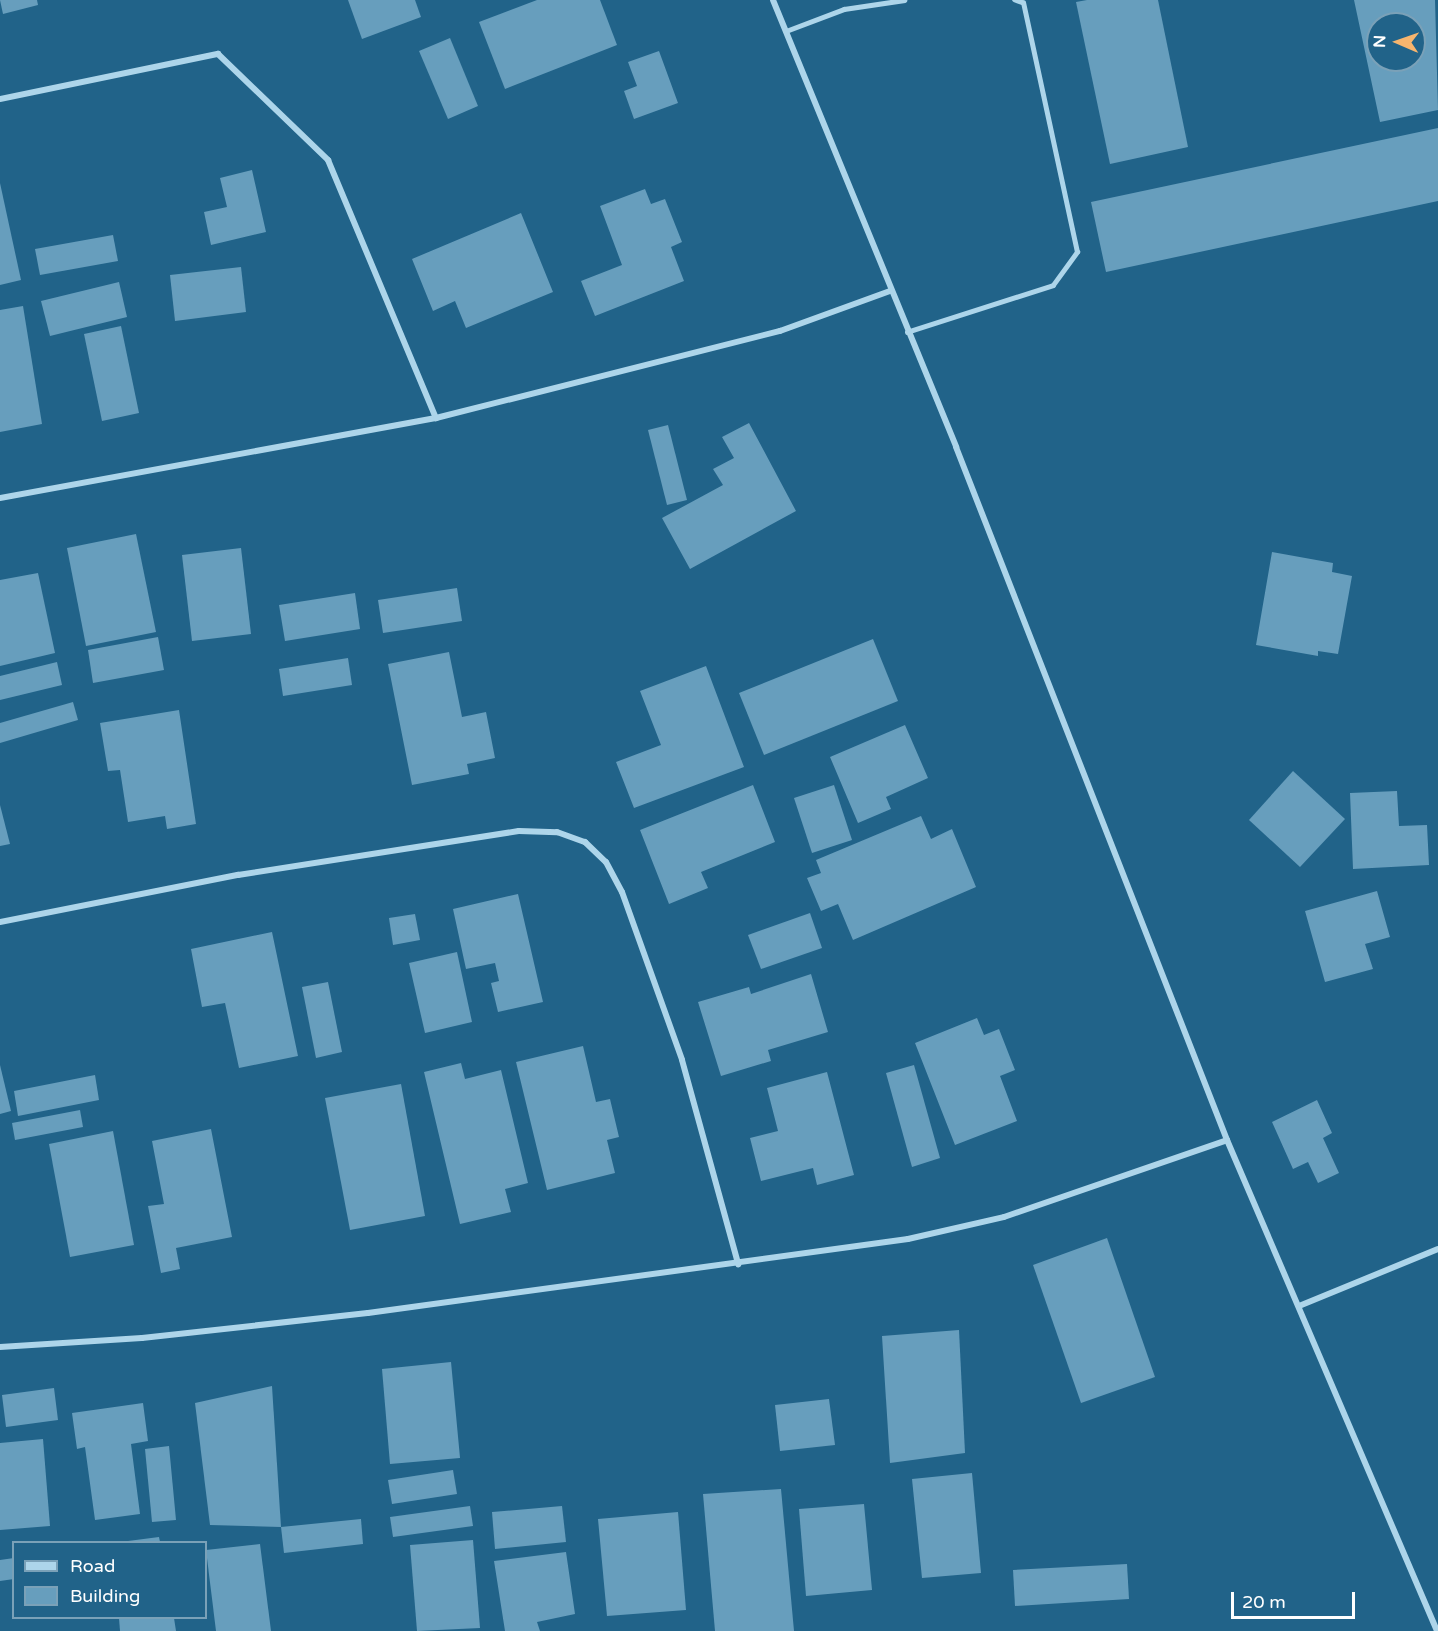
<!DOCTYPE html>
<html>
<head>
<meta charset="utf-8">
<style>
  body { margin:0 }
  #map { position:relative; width:1438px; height:1631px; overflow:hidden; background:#216389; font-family:"Varela Round",sans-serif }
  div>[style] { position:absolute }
  .building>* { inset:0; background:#679ebd }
  .service>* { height:4.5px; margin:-2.25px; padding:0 2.25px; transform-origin:2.25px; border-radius:2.25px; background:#add5ea }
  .minor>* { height:6px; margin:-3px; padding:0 3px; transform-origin:3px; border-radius:3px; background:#add5ea }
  span { translate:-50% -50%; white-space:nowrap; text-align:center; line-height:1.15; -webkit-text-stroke:6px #216389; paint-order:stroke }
  .legend { position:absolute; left:12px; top:1541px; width:195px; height:78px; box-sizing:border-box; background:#216389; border:2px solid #7aa1b8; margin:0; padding:8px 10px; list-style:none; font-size:18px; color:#fff }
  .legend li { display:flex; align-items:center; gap:12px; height:30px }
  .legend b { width:30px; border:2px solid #7aa1b8 }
  .north { position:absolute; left:1366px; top:12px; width:60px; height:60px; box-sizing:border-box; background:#216389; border:2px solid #7aa1b8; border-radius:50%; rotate:272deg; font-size:16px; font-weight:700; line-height:24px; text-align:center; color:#fff }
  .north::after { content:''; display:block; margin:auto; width:21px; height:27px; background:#f7b56e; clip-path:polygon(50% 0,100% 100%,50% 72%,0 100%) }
  .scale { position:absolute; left:1231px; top:1592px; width:124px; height:27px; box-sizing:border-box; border:3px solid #fff; border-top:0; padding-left:8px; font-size:18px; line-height:21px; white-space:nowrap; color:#fff; -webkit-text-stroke:4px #216389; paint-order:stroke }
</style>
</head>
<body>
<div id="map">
  <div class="building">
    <div style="clip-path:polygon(0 0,37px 0,38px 5px,3px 14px)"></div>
    <div style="clip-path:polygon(348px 0,415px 0,421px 17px,362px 39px)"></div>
    <div style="clip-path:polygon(537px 0,600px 0,617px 45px,505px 89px,479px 22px)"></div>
    <div style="clip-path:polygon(1087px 0,1158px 0,1188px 147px,1110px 164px,1076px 2px)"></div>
    <div style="clip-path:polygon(evenodd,1354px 0,1435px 0,1438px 110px,1380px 122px,1354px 0,1378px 24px,1414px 24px,1414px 60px,1378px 60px,1378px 24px)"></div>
    <div style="clip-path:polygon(450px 38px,478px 106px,448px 119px,419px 51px)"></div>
    <div style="clip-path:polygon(659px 51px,678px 103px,634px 119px,624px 91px,637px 86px,628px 62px)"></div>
    <div style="clip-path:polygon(1438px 128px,1438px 201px,1106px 272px,1091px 202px)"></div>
    <div style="clip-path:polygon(252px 170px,266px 232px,211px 245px,204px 212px,227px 207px,220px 178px)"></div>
    <div style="clip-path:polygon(0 183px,21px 280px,0 285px)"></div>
    <div style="clip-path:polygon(645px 189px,651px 204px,665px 199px,682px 242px,671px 247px,684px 281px,595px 316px,581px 281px,622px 265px,600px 206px)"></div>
    <div style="clip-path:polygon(521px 213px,553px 292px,466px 328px,455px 301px,433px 311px,412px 259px)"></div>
    <div style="clip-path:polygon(113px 235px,118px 261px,40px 275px,35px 249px)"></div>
    <div style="clip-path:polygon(241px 267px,246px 312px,175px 321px,170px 275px)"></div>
    <div style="clip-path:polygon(119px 282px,127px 317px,50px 336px,41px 301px)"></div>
    <div style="clip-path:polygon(23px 306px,42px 424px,0 432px,0 310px)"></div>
    <div style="clip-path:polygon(121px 326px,139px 413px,102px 421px,84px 334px)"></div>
    <div style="clip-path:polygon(749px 423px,796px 511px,690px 569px,662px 518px,723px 485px,713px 469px,734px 458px,722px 437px)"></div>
    <div style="clip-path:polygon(668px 425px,687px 500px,667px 505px,648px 430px)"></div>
    <div style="clip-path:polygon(136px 534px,156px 632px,86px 646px,67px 548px)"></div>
    <div style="clip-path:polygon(241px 548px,251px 634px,192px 641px,182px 555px)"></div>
    <div style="clip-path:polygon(1272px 552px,1333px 563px,1332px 572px,1352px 576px,1338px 654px,1318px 651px,1318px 656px,1256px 645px)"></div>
    <div style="clip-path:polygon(38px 573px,55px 653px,0 666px,0 580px)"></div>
    <div style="clip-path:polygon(457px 588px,462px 621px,383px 633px,378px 600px)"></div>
    <div style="clip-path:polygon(355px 593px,360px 629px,285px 641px,279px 605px)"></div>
    <div style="clip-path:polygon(158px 637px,164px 670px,93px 683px,88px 650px)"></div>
    <div style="clip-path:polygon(873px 639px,898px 701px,764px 755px,739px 693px)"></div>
    <div style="clip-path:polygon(449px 652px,462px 717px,486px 712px,495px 758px,467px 764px,469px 774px,412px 785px,388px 664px)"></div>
    <div style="clip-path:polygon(348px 658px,352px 685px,283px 696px,279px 669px)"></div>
    <div style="clip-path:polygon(57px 662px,62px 685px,0 700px,0 676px)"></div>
    <div style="clip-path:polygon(706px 666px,744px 767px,634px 808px,616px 762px,661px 745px,640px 691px)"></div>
    <div style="clip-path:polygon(73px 702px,78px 720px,0 743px,0 723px)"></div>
    <div style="clip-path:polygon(179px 710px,196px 824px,167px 829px,165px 816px,128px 822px,120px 770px,108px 771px,100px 723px)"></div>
    <div style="clip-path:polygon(905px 725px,928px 778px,886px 797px,891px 809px,858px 823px,830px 757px)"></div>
    <div style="clip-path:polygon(1293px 771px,1345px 819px,1300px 867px,1249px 820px)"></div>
    <div style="clip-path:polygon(753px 785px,775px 842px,701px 872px,708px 888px,669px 904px,640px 830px)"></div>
    <div style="clip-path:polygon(834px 785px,852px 840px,812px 853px,794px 798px)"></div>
    <div style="clip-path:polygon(1397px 791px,1399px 826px,1427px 825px,1429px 865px,1353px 869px,1350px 793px)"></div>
    <div style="clip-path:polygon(0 805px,10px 844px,0 846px)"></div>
    <div style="clip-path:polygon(921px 816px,931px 839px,952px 829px,976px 887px,853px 940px,838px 904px,821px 911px,807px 878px,821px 873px,816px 860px)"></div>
    <div style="clip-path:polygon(1377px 891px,1390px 937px,1365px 944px,1373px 969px,1325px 982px,1305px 911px)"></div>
    <div style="clip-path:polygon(518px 894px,543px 1002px,498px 1012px,491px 983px,499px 981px,495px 963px,466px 969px,453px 909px)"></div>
    <div style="clip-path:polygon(810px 913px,822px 948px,761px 969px,748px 935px)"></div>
    <div style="clip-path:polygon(415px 914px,420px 940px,393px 945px,389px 918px)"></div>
    <div style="clip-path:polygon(272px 932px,298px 1056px,239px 1068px,225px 1003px,202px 1007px,191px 949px)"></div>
    <div style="clip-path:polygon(457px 952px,472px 1022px,425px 1033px,409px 963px)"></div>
    <div style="clip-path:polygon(811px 974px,828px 1032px,768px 1050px,771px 1061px,721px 1076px,698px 1002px,749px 987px,751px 994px)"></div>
    <div style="clip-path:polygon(328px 982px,342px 1052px,316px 1058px,302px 987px)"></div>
    <div style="clip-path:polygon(977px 1018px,984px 1035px,999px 1029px,1015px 1070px,1000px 1076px,1017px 1121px,955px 1145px,915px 1043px)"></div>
    <div style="clip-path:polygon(583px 1046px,596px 1102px,610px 1099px,619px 1137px,607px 1140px,615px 1173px,547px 1190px,516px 1062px)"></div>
    <div style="clip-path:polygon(461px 1063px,465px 1079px,501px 1070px,528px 1183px,505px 1189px,511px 1212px,460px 1224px,424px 1072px)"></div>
    <div style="clip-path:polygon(0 1065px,11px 1111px,0 1114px)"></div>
    <div style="clip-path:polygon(914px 1065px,940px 1158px,912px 1167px,886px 1073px)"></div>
    <div style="clip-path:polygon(827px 1072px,854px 1175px,817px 1185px,813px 1168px,761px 1181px,750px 1138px,778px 1131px,767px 1088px)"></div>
    <div style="clip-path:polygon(95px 1075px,99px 1100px,18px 1116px,14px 1091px)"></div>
    <div style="clip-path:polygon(401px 1084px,425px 1216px,350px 1230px,325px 1098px)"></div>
    <div style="clip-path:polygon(1317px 1100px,1332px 1133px,1323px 1138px,1339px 1173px,1318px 1183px,1308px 1162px,1293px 1169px,1272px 1122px)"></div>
    <div style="clip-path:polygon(80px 1110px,83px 1127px,15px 1140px,12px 1123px)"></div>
    <div style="clip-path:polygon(211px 1129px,232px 1237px,176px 1248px,180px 1269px,161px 1273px,148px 1206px,164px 1204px,152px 1141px)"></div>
    <div style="clip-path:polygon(113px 1131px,134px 1245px,70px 1257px,49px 1144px)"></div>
    <div style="clip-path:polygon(1107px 1238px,1155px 1377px,1081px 1403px,1033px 1265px)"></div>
    <div style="clip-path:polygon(959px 1330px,965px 1453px,890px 1463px,882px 1336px)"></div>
    <div style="clip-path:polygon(451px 1362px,460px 1458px,390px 1464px,382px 1369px)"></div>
    <div style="clip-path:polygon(272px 1386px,281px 1527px,210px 1525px,195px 1403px)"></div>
    <div style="clip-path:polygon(54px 1388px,58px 1420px,6px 1427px,2px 1395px)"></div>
    <div style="clip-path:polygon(829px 1399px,835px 1445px,780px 1451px,775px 1405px)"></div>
    <div style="clip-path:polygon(143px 1403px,148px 1441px,131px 1444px,140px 1514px,95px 1520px,85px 1447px,77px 1449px,72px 1413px)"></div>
    <div style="clip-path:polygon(43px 1439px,50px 1526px,0 1530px,0 1443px)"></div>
    <div style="clip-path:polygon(169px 1446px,176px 1520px,152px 1522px,145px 1449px)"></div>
    <div style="clip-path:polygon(453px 1470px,457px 1494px,392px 1504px,388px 1480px)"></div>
    <div style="clip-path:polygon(972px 1473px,981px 1573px,922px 1578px,912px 1479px)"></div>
    <div style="clip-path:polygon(781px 1489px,794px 1631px,715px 1631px,703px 1494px)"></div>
    <div style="clip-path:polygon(864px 1504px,872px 1590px,806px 1596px,799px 1509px)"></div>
    <div style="clip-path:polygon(470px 1506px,473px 1526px,393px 1537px,390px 1517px)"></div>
    <div style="clip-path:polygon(562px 1506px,566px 1542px,495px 1549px,492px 1512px)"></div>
    <div style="clip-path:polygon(678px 1512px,686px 1610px,607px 1616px,598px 1519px)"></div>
    <div style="clip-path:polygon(361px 1519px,363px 1544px,284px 1553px,281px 1527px)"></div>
    <div style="clip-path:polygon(159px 1537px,160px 1542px,128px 1542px,128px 1541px)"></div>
    <div style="clip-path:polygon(473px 1540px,480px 1628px,417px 1631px,410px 1545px)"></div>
    <div style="clip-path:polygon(260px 1544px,271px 1631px,216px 1631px,206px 1550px)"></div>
    <div style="clip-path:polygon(566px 1552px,575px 1614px,537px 1622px,540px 1631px,505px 1631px,494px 1561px)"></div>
    <div style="clip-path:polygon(14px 1558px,14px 1579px,0 1581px,0 1560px)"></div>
    <div style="clip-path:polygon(1127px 1564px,1129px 1599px,1015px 1606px,1013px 1570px)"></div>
    <div style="clip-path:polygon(119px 1618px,174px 1618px,176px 1631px,120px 1631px)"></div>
  </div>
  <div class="service">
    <div style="left:786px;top:31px;width:62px;rotate:-20.8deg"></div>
    <div style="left:844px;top:9px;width:61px;rotate:-8.5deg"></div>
    <div style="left:907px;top:332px;width:153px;rotate:-17.8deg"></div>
    <div style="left:1053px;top:285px;width:41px;rotate:-54deg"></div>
    <div style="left:1077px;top:252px;width:255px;rotate:-102.2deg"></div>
    <div style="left:1023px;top:3px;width:9px;rotate:-159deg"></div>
  </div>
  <div class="minor">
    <div style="left:773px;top:0;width:483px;rotate:67.7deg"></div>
    <div style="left:956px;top:447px;width:744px;rotate:68.64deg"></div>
    <div style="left:1227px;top:1140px;width:534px;rotate:66.84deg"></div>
    <div style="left:0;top:99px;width:223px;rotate:-11.7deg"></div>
    <div style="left:218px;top:54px;width:153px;rotate:43.9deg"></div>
    <div style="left:328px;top:160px;width:280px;rotate:67.3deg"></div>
    <div style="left:0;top:498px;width:443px;rotate:-10.4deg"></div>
    <div style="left:436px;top:418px;width:355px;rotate:-14.2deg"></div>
    <div style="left:780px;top:331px;width:117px;rotate:-20deg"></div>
    <div style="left:0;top:922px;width:243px;rotate:-11.2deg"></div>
    <div style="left:238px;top:875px;width:284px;rotate:-8.9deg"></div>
    <div style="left:519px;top:831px;width:38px;rotate:2deg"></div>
    <div style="left:557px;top:832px;width:30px;rotate:20deg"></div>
    <div style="left:585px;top:842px;width:29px;rotate:44deg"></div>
    <div style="left:606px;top:862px;width:34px;rotate:62deg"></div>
    <div style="left:622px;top:892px;width:178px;rotate:70.3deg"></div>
    <div style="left:682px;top:1060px;width:212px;rotate:74.6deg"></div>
    <div style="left:1299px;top:1306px;width:150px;rotate:-22.3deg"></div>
    <div style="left:0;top:1347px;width:142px;rotate:-3.6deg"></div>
    <div style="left:142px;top:1338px;width:227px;rotate:-6.3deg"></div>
    <div style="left:368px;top:1313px;width:545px;rotate:-7.8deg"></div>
    <div style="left:908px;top:1239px;width:98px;rotate:-12.9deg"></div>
    <div style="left:1004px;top:1217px;width:236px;rotate:-19deg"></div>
  </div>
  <ul class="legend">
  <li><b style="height:8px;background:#add5ea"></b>Road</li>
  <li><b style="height:16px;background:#679ebd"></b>Building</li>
  </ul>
  <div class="north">N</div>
  <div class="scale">20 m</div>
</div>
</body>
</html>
